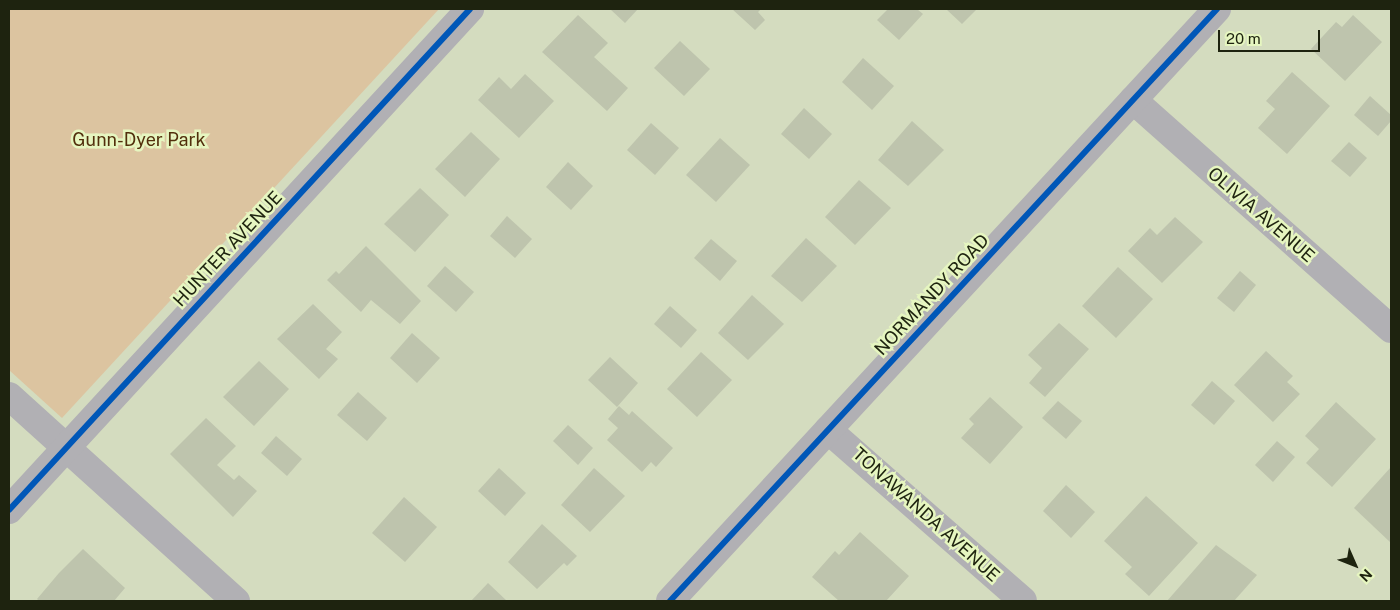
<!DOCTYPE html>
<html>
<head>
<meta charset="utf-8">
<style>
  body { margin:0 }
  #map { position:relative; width:1400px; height:610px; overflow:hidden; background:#d4dcbf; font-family:"Public Sans",sans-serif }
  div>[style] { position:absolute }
  .green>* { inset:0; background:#dcc4a0 }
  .building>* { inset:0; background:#bec4ad }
  .minor>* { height:28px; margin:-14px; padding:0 14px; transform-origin:14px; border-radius:14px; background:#b1b0b4 }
  .tertiary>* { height:28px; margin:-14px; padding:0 14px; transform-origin:14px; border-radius:14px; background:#b1b0b4 }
  .cycleway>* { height:6px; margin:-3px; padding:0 3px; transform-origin:3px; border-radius:3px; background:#0057b8 }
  span { translate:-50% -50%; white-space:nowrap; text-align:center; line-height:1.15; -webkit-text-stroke:5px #e6f6c0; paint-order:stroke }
  .park-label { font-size:18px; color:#522f0c }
  .street-label { font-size:18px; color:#1e230f }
  .frame { position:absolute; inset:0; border:10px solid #1e230f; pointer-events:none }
  .north { position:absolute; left:1330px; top:540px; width:50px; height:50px; -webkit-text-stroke:4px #e6f6c0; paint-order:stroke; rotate:134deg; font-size:14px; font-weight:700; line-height:20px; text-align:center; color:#1e230f }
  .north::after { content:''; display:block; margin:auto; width:18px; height:22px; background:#1e230f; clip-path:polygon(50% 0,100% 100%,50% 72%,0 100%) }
  .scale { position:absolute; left:1218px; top:30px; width:102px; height:22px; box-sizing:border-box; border:2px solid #1e230f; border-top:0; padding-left:6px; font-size:15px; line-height:18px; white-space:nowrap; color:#1e230f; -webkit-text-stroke:4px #e6f6c0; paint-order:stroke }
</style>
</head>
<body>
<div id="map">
  <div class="green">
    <div style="clip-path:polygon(9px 9px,439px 9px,62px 418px,9px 370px)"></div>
  </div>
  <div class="building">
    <div style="clip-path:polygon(610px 9px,638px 9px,625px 23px)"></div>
    <div style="clip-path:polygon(732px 9px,761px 9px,758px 12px,765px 20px,755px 30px)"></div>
    <div style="clip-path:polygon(888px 9px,917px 9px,923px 14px,899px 40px,877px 20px)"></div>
    <div style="clip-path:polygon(946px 9px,977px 9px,962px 24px)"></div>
    <div style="clip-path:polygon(578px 15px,608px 43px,594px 57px,628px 88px,607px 111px,542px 52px)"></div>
    <div style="clip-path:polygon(1353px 15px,1382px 42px,1345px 81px,1311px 49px,1336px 22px,1342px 27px)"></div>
    <div style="clip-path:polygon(680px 41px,710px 69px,684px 96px,654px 68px)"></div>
    <div style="clip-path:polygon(863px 58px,894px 86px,872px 110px,842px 82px)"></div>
    <div style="clip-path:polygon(1292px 72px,1330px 106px,1287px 154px,1258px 128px,1275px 109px,1266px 101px)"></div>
    <div style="clip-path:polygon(525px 74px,554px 101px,519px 138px,478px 100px,499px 77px,511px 89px)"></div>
    <div style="clip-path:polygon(1370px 96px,1391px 115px,1391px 121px,1378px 136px,1354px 115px)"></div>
    <div style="clip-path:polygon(804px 108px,832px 134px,809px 159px,781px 134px)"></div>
    <div style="clip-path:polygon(912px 121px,944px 150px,908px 186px,878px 160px)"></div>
    <div style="clip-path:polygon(651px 123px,679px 148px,655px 175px,627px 150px)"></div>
    <div style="clip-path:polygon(471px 132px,500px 159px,465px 197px,435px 169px)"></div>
    <div style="clip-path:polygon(720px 138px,750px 165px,716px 202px,686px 175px)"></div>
    <div style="clip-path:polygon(1349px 142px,1367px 158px,1350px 177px,1331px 161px)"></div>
    <div style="clip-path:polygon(568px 162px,593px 186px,571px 210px,546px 187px)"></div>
    <div style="clip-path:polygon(859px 180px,891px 208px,855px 245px,825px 217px)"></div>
    <div style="clip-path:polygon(420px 188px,449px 215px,415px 252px,384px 224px)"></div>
    <div style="clip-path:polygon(507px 216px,532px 239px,515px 258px,490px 236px)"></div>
    <div style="clip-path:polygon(1175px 217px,1203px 242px,1162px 283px,1128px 251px,1150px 228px,1157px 235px)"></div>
    <div style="clip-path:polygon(806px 238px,837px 266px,802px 302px,771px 276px)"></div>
    <div style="clip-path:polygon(711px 239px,737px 261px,720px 281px,694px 258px)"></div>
    <div style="clip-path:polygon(366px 246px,421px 301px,400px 324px,371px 300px,361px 312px,327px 280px,336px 271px,339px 274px)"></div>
    <div style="clip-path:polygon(445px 266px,474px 292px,456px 312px,427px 286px)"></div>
    <div style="clip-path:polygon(1118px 267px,1153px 299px,1116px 338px,1082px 306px)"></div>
    <div style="clip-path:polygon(1240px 271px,1256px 285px,1234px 312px,1217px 298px)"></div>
    <div style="clip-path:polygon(752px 295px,784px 324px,748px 360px,718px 333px)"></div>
    <div style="clip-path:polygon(313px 304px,342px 332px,326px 349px,338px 359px,319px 379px,277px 339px)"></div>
    <div style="clip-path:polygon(670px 306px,697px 330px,681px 348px,654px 324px)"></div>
    <div style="clip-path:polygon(1059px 323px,1089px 349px,1045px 397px,1029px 383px,1042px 368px,1028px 355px)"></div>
    <div style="clip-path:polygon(412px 333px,440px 358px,417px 383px,390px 358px)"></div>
    <div style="clip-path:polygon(1266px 351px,1293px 376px,1287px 382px,1300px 394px,1273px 422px,1234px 385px)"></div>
    <div style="clip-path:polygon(701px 352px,732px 380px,697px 417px,667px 389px)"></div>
    <div style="clip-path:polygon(610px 357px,638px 383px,617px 407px,588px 380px)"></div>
    <div style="clip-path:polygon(259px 361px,289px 389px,254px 426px,223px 397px)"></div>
    <div style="clip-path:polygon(1212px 381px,1235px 401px,1214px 425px,1191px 405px)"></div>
    <div style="clip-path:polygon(358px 392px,387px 418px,367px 441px,337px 415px)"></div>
    <div style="clip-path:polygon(990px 397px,1023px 427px,990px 464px,961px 438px,974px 424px,969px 419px)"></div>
    <div style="clip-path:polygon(1058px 401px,1082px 421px,1066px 439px,1042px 418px)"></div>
    <div style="clip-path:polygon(1336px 402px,1376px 439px,1332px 487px,1306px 463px,1319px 449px,1305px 436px)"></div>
    <div style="clip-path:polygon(619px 406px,629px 415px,632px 411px,673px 448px,656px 467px,651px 462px,642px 472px,607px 440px,618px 428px,608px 419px)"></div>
    <div style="clip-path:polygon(206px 418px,236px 446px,217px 465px,234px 480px,239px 475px,257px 491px,233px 517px,170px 454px)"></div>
    <div style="clip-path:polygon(568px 425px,593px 448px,578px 465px,553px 441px)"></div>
    <div style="clip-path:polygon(276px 436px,302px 459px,287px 476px,261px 453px)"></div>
    <div style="clip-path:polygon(1277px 441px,1295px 457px,1273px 482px,1255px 465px)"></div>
    <div style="clip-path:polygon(1391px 467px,1391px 543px,1354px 508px)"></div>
    <div style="clip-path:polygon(499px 468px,526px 493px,505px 516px,478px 491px)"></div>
    <div style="clip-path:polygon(594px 468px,625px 496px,590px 532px,561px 505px)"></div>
    <div style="clip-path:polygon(1066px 485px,1095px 512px,1071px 538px,1043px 511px)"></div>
    <div style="clip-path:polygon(1146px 496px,1198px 543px,1149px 596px,1125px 574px,1132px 567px,1104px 541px)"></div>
    <div style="clip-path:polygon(404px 497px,437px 527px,405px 562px,372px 533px)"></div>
    <div style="clip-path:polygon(542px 524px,577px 556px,567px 566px,564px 563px,537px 589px,508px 562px)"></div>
    <div style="clip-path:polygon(860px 532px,909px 576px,886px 601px,839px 601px,812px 577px,835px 551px,839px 555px)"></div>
    <div style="clip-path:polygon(1216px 545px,1257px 575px,1234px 601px,1167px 601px)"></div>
    <div style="clip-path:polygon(83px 549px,125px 588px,114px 601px,39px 601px,37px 599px,59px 573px)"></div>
    <div style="clip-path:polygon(488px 583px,507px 601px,471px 601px)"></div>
  </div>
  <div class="minor">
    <div style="left:1133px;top:100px;width:345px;rotate:41.6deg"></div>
    <div style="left:9px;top:396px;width:306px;rotate:42.1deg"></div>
    <div style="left:828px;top:430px;width:259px;rotate:41.2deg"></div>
    <div style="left:9px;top:510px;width:681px;rotate:-47.38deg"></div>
  </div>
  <div class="tertiary">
    <div style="left:670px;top:601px;width:806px;rotate:-47.26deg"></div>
  </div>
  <div class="cycleway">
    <div style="left:9px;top:510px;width:681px;rotate:-47.38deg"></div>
    <div style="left:670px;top:601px;width:806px;rotate:-47.26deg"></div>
  </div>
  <div class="park-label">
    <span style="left:139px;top:140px">Gunn-Dyer Park</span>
  </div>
  <div class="street-label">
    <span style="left:1261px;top:215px;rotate:41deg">OLIVIA AVENUE</span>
    <span style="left:228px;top:249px;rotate:-47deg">HUNTER AVENUE</span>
    <span style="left:932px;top:295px;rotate:-47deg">NORMANDY ROAD</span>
    <span style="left:926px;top:515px;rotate:42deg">TONAWANDA AVENUE</span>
  </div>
  <div class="frame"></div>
  <div class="north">N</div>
  <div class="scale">20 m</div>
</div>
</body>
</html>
